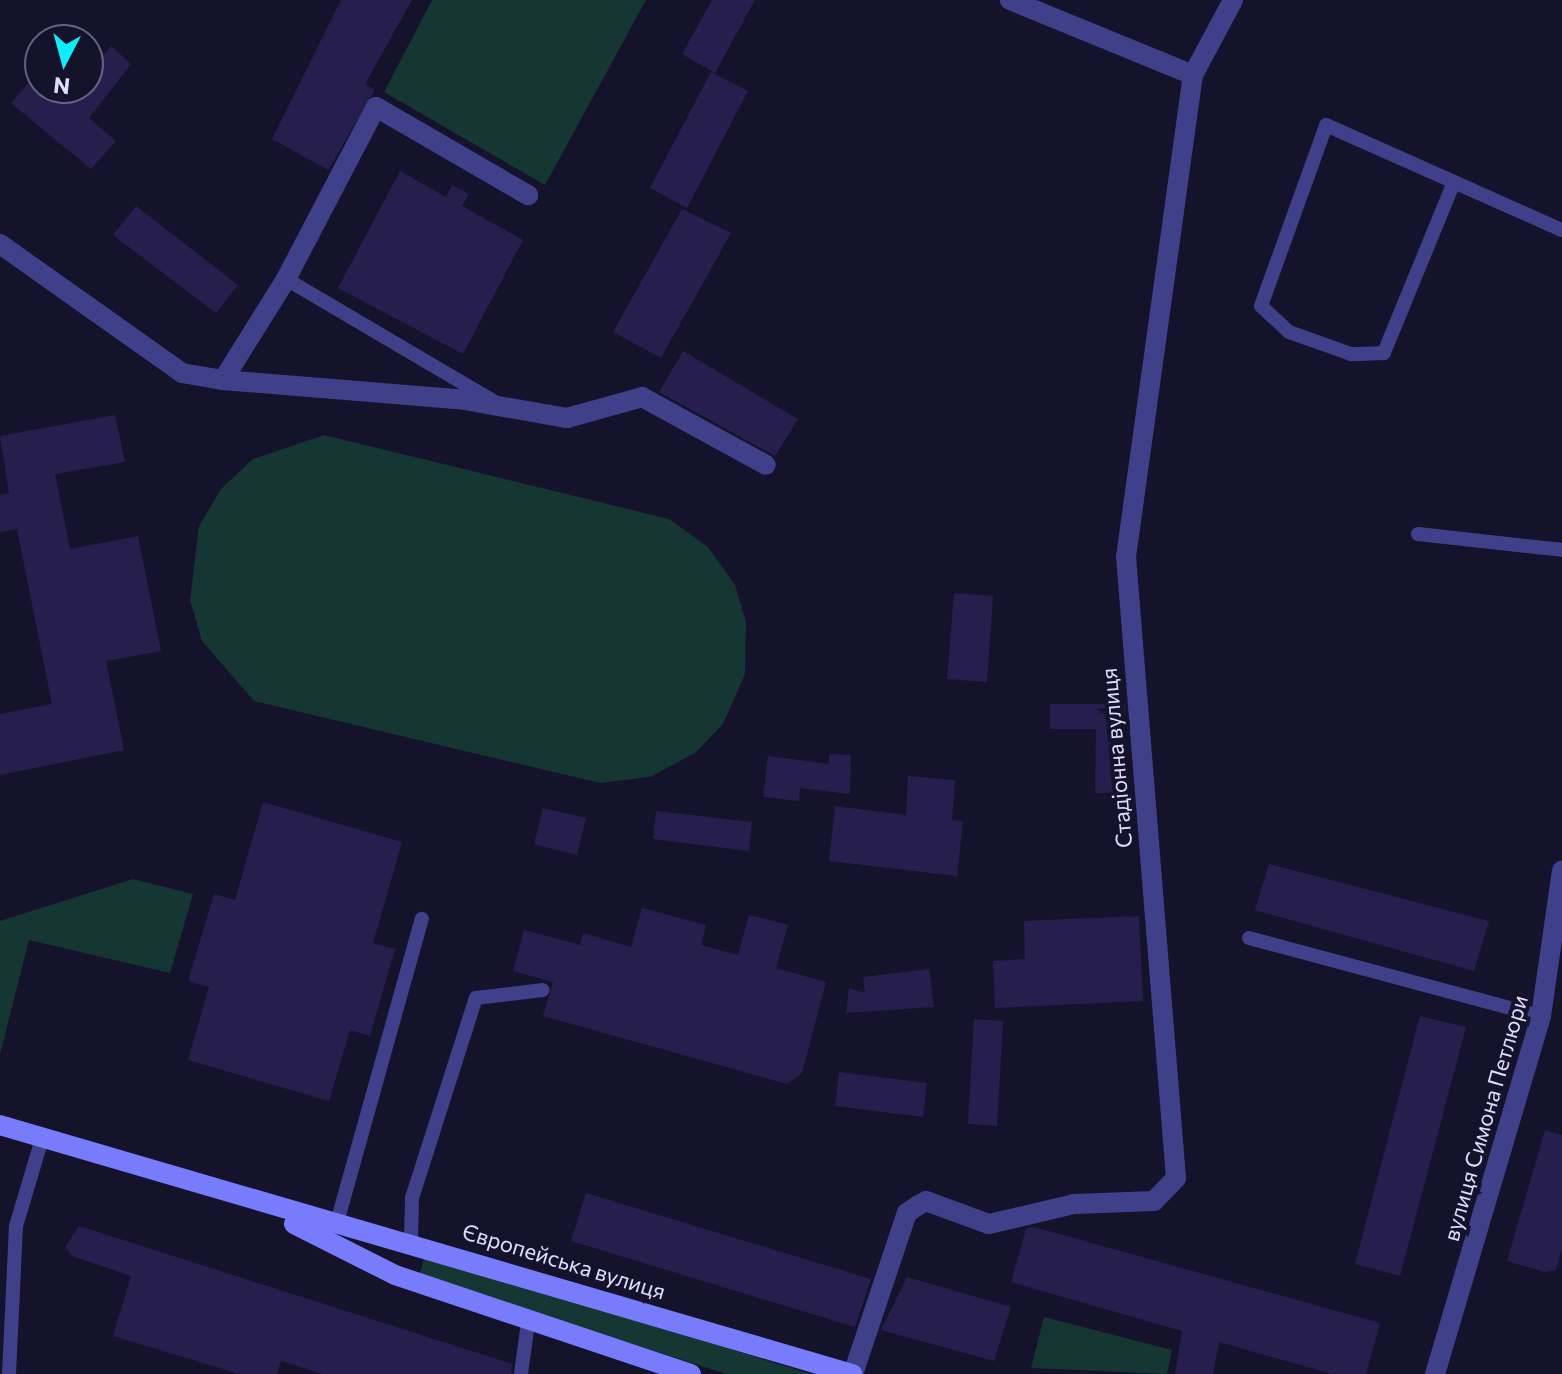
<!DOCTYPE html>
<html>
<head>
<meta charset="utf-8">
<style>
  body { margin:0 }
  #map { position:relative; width:1562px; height:1374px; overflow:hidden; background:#15122c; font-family:Commissioner,sans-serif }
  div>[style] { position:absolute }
  .green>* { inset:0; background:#153633 }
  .building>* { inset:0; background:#261f4d }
  .lane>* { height:14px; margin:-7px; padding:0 7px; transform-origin:7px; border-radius:7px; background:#3f4089 }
  .street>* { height:20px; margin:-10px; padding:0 10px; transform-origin:10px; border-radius:10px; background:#3f4089 }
  .secondary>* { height:20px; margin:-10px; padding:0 10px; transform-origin:10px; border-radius:10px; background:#787bfc }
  span { translate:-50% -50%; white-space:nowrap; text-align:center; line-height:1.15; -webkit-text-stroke:8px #15122c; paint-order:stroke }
  .street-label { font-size:22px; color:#e0defe }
  .north { position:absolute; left:24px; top:24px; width:80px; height:80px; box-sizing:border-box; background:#15122c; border:2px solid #666480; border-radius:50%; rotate:186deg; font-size:22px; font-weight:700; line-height:32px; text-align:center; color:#e0defe }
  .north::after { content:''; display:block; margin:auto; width:28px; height:36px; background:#0fedf9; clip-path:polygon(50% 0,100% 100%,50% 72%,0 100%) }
</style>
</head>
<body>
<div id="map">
  <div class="green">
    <div style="clip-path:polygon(432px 0,646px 0,545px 185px,384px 92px)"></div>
    <div style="clip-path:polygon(324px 435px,669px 519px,708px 547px,735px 585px,746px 622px,745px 674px,723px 724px,695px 753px,650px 777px,600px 783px,254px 701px,202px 641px,190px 600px,199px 526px,221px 489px,253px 459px)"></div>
    <div style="clip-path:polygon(133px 879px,193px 894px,170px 973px,29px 940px,0 1054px,0 921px)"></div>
    <div style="clip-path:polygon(426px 1252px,765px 1360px,812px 1374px,727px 1374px,419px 1276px)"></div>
    <div style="clip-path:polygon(1044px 1317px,1172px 1350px,1167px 1374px,1031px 1368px)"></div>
  </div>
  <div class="building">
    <div style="clip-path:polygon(341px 0,412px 0,365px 84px,375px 90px,328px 170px,272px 139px)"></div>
    <div style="clip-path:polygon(712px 0,755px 0,715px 73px,682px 54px)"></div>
    <div style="clip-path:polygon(111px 46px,131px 64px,89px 118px,116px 141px,91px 169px,11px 103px,34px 77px,67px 101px,77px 88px,88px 88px,88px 75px)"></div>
    <div style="clip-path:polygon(711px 72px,748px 91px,687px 208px,650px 188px)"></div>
    <div style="clip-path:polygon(400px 171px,446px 197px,452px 185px,469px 194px,462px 206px,523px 240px,463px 354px,338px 288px)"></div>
    <div style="clip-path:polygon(136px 206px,238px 285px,216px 313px,113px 235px)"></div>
    <div style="clip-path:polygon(682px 209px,731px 233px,661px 358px,613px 332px)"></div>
    <div style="clip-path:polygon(683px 351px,798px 419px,775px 456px,659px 392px)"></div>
    <div style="clip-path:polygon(115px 415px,125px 462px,55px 474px,70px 549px,138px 536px,161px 651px,106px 661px,124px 750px,0 775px,0 714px,52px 704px,17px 529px,0 532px,0 495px,9px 493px,0 436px)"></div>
    <div style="clip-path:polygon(954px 593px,993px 596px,987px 682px,947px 679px)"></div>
    <div style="clip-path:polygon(1050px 704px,1125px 704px,1126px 793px,1095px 793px,1096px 729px,1050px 729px)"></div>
    <div style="clip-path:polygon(829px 754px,851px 755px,850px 794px,800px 788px,799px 801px,763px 797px,768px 756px,829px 764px)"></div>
    <div style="clip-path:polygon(908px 776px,955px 780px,952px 820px,963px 821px,957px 876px,829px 861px,835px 806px,906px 815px)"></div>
    <div style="clip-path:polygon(263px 802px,402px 842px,373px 943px,395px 949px,370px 1036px,350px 1030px,329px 1101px,188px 1060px,209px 987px,188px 981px,214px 894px,235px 900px)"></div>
    <div style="clip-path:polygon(543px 808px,586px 818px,577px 855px,534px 844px)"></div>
    <div style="clip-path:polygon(656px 811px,752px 822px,749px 851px,653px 839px)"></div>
    <div style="clip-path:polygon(1269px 864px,1489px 921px,1474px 971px,1255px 910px)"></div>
    <div style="clip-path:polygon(642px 908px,706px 925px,701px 945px,738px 955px,749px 915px,788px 925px,776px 968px,826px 982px,802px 1073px,787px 1084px,543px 1016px,553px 982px,513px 971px,524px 930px,580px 945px,583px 933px,631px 947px)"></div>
    <div style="clip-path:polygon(1139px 916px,1143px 1001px,995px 1008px,993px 961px,1025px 959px,1024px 921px)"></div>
    <div style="clip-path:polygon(929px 969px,934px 1007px,846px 1013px,849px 988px,865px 993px,863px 977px)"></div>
    <div style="clip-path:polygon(1420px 1016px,1466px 1027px,1400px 1276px,1355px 1264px)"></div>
    <div style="clip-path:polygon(974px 1019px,1003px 1021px,997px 1126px,968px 1124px)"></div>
    <div style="clip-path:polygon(839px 1072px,927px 1083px,923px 1117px,835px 1106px)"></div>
    <div style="clip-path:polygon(1545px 1130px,1562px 1135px,1562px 1249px,1556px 1270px,1544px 1272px,1507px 1261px)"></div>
    <div style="clip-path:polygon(586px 1193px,871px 1279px,855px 1327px,571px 1241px)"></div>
    <div style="clip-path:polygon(79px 1226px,512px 1364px,511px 1374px,322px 1374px,281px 1361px,277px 1374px,240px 1374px,113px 1336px,131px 1276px,72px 1256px,65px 1247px)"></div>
    <div style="clip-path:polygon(1034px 1227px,1380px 1323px,1366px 1374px,1332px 1374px,1219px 1342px,1213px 1374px,1175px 1374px,1182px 1331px,1011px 1282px,1026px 1229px)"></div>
    <div style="clip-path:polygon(907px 1277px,1011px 1307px,994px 1361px,881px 1330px)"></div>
  </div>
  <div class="lane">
    <div style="left:1454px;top:182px;width:185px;rotate:112.3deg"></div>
    <div style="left:1384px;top:353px;width:33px;rotate:178deg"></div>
    <div style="left:1351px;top:354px;width:66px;rotate:-160.5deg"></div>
    <div style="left:1289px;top:332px;width:38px;rotate:-137deg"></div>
    <div style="left:1261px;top:306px;width:192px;rotate:-70.2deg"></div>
    <div style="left:1326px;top:125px;width:140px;rotate:24deg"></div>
    <div style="left:1454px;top:182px;width:118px;rotate:24deg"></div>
    <div style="left:286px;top:279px;width:240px;rotate:30.5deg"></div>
    <div style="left:1418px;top:534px;width:145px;rotate:6.3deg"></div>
    <div style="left:1249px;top:938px;width:302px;rotate:15deg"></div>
    <div style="left:336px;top:1226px;width:319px;rotate:-74.4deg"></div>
    <div style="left:411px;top:1240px;width:42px;rotate:-88.6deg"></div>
    <div style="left:412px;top:1198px;width:210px;rotate:-72.3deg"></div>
    <div style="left:476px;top:998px;width:67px;rotate:-6.8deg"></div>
    <div style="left:9px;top:1374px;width:148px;rotate:-87.3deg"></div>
    <div style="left:16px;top:1226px;width:91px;rotate:-73.4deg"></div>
    <div style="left:521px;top:1374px;width:52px;rotate:-82.3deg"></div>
  </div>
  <div class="street">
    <div style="left:1193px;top:75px;width:85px;rotate:-61.9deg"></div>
    <div style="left:0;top:244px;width:223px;rotate:35.3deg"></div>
    <div style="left:182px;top:373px;width:42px;rotate:9.7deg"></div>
    <div style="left:223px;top:380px;width:119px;rotate:-58deg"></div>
    <div style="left:286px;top:279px;width:194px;rotate:-62.4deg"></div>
    <div style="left:376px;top:107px;width:176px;rotate:30.1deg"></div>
    <div style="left:223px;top:380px;width:242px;rotate:4.7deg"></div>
    <div style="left:464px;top:400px;width:105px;rotate:9.9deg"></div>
    <div style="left:567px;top:418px;width:78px;rotate:-15.6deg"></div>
    <div style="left:642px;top:397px;width:141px;rotate:28.7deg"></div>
    <div style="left:853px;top:1374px;width:170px;rotate:-71.5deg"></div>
    <div style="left:907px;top:1213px;width:12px;rotate:-35deg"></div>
    <div style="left:917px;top:1206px;width:10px;rotate:-29deg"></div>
    <div style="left:926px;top:1201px;width:67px;rotate:20.1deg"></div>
    <div style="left:989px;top:1224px;width:87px;rotate:-13.2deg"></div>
    <div style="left:1074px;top:1204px;width:80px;rotate:-2.1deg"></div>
    <div style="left:1154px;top:1201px;width:32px;rotate:-46deg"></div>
    <div style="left:1176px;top:1178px;width:623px;rotate:-94.6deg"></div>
    <div style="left:1126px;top:557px;width:487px;rotate:-82.1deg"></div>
    <div style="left:1193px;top:75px;width:198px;rotate:-157.7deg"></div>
    <div style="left:1435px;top:1374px;width:373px;rotate:-73.5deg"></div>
    <div style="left:1541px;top:1016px;width:147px;rotate:-81.8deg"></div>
  </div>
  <div class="secondary">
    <div style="left:0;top:1125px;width:888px;rotate:16.29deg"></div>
    <div style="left:294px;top:1224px;width:113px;rotate:26.8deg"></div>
    <div style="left:395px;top:1275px;width:312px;rotate:18.5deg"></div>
  </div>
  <div class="street-label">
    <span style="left:1116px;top:758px;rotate:-95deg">Стадіонна вулиця</span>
    <span style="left:1485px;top:1118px;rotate:-74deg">вулиця Симона Петлюри</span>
    <span style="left:564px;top:1261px;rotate:17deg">Європейська вулиця</span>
  </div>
  <div class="north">N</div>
</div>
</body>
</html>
